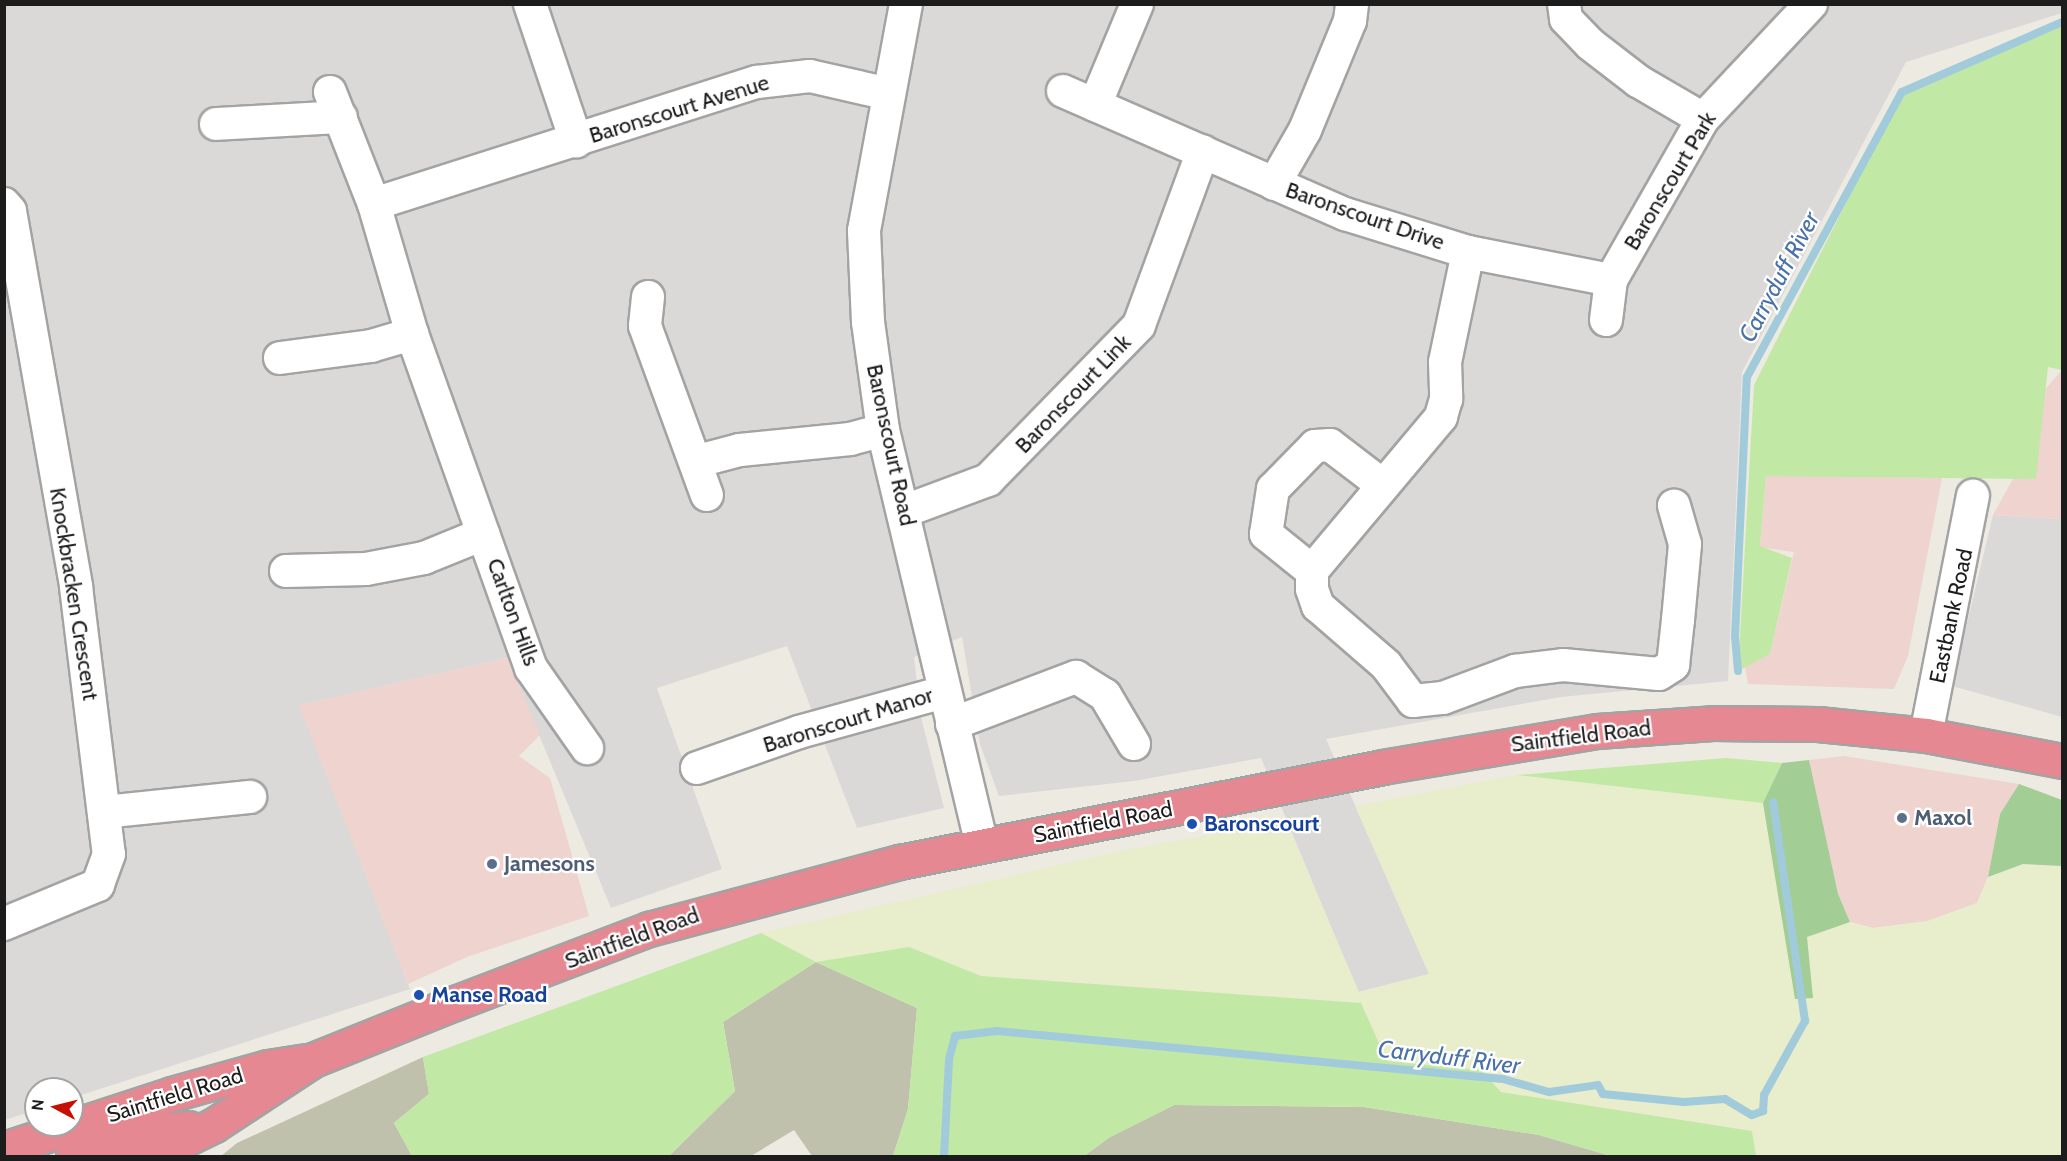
<!DOCTYPE html>
<html>
<head>
<meta charset="utf-8">
<style>
  body { margin:0 }
  #map { position:relative; width:2067px; height:1161px; overflow:hidden; background:#edeae1; font-family:Cabin,sans-serif }
  div>[style] { position:absolute }
  .residential>* { inset:0; background:#dad9d8 }
  .commercial>* { inset:0; background:#efd3cf }
  .construction>* { inset:0; background:#c0c1ad }
  .farmland>* { inset:0; background:#e8edcc }
  .grass>* { inset:0; background:#c2e8a6 }
  .forest>* { inset:0; background:#a2cd95 }
  .stream>* { height:8px; margin:-4px; padding:0 4px; transform-origin:4px; border-radius:4px; background:#a1cadb }
  .roads { filter:drop-shadow(2px 0 #a3a3a3) drop-shadow(-2px 0 #a3a3a3) drop-shadow(0 2px #a3a3a3) drop-shadow(0 -2px #a3a3a3) }
  .minor>* { height:32px; margin:-16px; padding:0 16px; transform-origin:16px; border-radius:16px; background:#fff }
  .highway>* { height:33px; margin:-16.5px; padding:0 16.5px; transform-origin:16.5px; border-radius:16.5px; background:#e58892 }
  .dots>* { width:16px; height:16px; translate:-50% -50%; box-sizing:border-box; border:3px solid #fff; border-radius:50% }
  span { translate:-50% -50%; white-space:nowrap; text-align:center; line-height:1.15; -webkit-text-stroke:4.5px #fff; paint-order:stroke }
  .street-label { font-size:22px; color:#1c1c1c }
  .service-label { font-size:22px; color:#4e5e75; font-weight:700 }
  .left { translate:0 -50%; text-align:left }
  .transit-label { font-size:22px; color:#164399; font-weight:700 }
  .water-label { font-size:24px; color:#4972aa; font-style:italic }
  .frame { position:absolute; inset:0; border:6px solid #1c1c1c; pointer-events:none }
  .north { position:absolute; left:24px; top:1077px; width:60px; height:60px; box-sizing:border-box; background:#fff; border:2px solid #a4a4a4; border-radius:50%; rotate:277deg; font-size:16px; font-weight:700; line-height:24px; text-align:center; color:#1c1c1c }
  .north::after { content:''; display:block; margin:auto; width:21px; height:27px; background:#c70f01; clip-path:polygon(50% 0,100% 100%,50% 72%,0 100%) }
</style>
</head>
<body>
<div id="map">
  <div class="residential">
    <div style="clip-path:polygon(2062px 4px,2062px 13px,1906px 62px,1742px 372px,1728px 681px,1561px 697px,1326px 739px,1429px 974px,1358px 992px,1261px 758px,1134px 781px,999px 796px,980px 744px,962px 637px,914px 657px,921px 717px,944px 808px,857px 828px,787px 646px,657px 688px,722px 869px,611px 908px,507px 658px,300px 705px,410px 989px,72px 1098px,72px 1089px,36px 1089px,36px 1110px,5px 1120px,4px 5px)"></div>
    <div style="clip-path:polygon(1993px 515px,2062px 519px,2062px 717px,1952px 686px)"></div>
  </div>
  <div class="commercial">
    <div style="clip-path:polygon(2062px 370px,2062px 519px,1993px 515px,2030px 448px,2021px 417px)"></div>
    <div style="clip-path:polygon(1766px 475px,1942px 478px,1908px 656px,1894px 689px,1748px 684px,1745px 667px,1770px 654px,1794px 552px,1760px 547px)"></div>
    <div style="clip-path:polygon(507px 658px,540px 735px,519px 756px,550px 778px,589px 916px,467px 957px,408px 984px,299px 705px)"></div>
    <div style="clip-path:polygon(1844px 756px,2019px 784px,2000px 814px,1988px 877px,1977px 903px,1928px 921px,1873px 928px,1850px 922px,1838px 894px,1810px 776px,1809px 760px)"></div>
  </div>
  <div class="construction">
    <div style="clip-path:polygon(816px 962px,917px 1008px,908px 1109px,893px 1156px,812px 1156px,794px 1130px,751px 1156px,669px 1156px,735px 1091px,723px 1022px)"></div>
    <div style="clip-path:polygon(423px 1057px,429px 1094px,394px 1123px,412px 1156px,221px 1156px,237px 1143px)"></div>
    <div style="clip-path:polygon(1174px 1105px,1364px 1107px,1539px 1135px,1611px 1156px,1084px 1156px,1110px 1137px)"></div>
  </div>
  <div class="farmland">
    <div style="clip-path:polygon(1517px 775px,1763px 803px,1795px 999px,1813px 998px,1806px 937px,1850px 922px,1873px 928px,1928px 921px,1977px 903px,1988px 877px,2023px 864px,2062px 866px,2062px 1156px,1756px 1156px,1752px 1131px,1501px 1092px,1481px 1070px,1387px 1061px,1361px 1003px,981px 976px,909px 947px,816px 962px,761px 933px,1125px 850px,1286px 821px,1359px 992px,1429px 974px,1355px 806px)"></div>
  </div>
  <div class="grass">
    <div style="clip-path:polygon(2062px 22px,2062px 370px,2048px 367px,2036px 479px,1766px 476px,1760px 546px,1792px 558px,1770px 654px,1738px 671px,1754px 385px,1902px 92px)"></div>
    <div style="clip-path:polygon(1726px 758px,1782px 763px,1763px 803px,1517px 775px)"></div>
    <div style="clip-path:polygon(761px 933px,816px 962px,909px 947px,981px 976px,1361px 1003px,1387px 1061px,1481px 1070px,1501px 1092px,1752px 1131px,1756px 1156px,1611px 1156px,1539px 1135px,1364px 1107px,1174px 1105px,1110px 1137px,1084px 1156px,893px 1156px,908px 1109px,917px 1008px,816px 962px,723px 1022px,735px 1091px,669px 1156px,412px 1156px,394px 1123px,429px 1094px,423px 1057px)"></div>
  </div>
  <div class="forest">
    <div style="clip-path:polygon(1809px 760px,1838px 894px,1850px 922px,1807px 937px,1813px 998px,1795px 999px,1763px 803px,1782px 763px)"></div>
    <div style="clip-path:polygon(2019px 784px,2062px 800px,2062px 866px,2023px 864px,1988px 877px,2000px 814px)"></div>
  </div>
  <div class="stream">
    <div style="left:1738px;top:671px;width:34px;rotate:-95deg"></div>
    <div style="left:1735px;top:637px;width:260px;rotate:-87.4deg"></div>
    <div style="left:1747px;top:377px;width:324px;rotate:-61.5deg"></div>
    <div style="left:1902px;top:92px;width:175px;rotate:-23.6deg"></div>
    <div style="left:944px;top:1156px;width:97px;rotate:-87deg"></div>
    <div style="left:949px;top:1059px;width:24px;rotate:-75deg"></div>
    <div style="left:955px;top:1036px;width:42px;rotate:-6.8deg"></div>
    <div style="left:997px;top:1031px;width:508px;rotate:5.42deg"></div>
    <div style="left:1503px;top:1079px;width:48px;rotate:15.8deg"></div>
    <div style="left:1549px;top:1092px;width:49px;rotate:-8.1deg"></div>
    <div style="left:1598px;top:1085px;width:10px;rotate:61deg"></div>
    <div style="left:1603px;top:1094px;width:81px;rotate:5.6deg"></div>
    <div style="left:1684px;top:1102px;width:41px;rotate:-4.2deg"></div>
    <div style="left:1725px;top:1099px;width:31px;rotate:31deg"></div>
    <div style="left:1752px;top:1115px;width:12px;rotate:-20deg"></div>
    <div style="left:1763px;top:1111px;width:16px;rotate:-86deg"></div>
    <div style="left:1764px;top:1095px;width:85px;rotate:-61deg"></div>
    <div style="left:1805px;top:1021px;width:221px;rotate:-98.3deg"></div>
  </div>
  <div class="roads">
    <div class="minor">
      <div style="left:530px;top:4px;width:145px;rotate:71.4deg"></div>
      <div style="left:906px;top:4px;width:231px;rotate:100.5deg"></div>
      <div style="left:864px;top:231px;width:91px;rotate:87.5deg"></div>
      <div style="left:868px;top:322px;width:109px;rotate:82.1deg"></div>
      <div style="left:883px;top:430px;width:427px;rotate:76.6deg"></div>
      <div style="left:1564px;top:4px;width:15px;rotate:82deg"></div>
      <div style="left:1566px;top:19px;width:35px;rotate:46deg"></div>
      <div style="left:1590px;top:44px;width:61px;rotate:37.6deg"></div>
      <div style="left:1638px;top:81px;width:75px;rotate:30.3deg"></div>
      <div style="left:1063px;top:91px;width:308px;rotate:23.6deg"></div>
      <div style="left:1345px;top:214px;width:129px;rotate:17.2deg"></div>
      <div style="left:1468px;top:252px;width:146px;rotate:11.1deg"></div>
      <div style="left:330px;top:92px;width:120px;rotate:68.6deg"></div>
      <div style="left:374px;top:204px;width:135px;rotate:73.7deg"></div>
      <div style="left:412px;top:334px;width:355px;rotate:70.4deg"></div>
      <div style="left:531px;top:668px;width:98px;rotate:55deg"></div>
      <div style="left:1095px;top:105px;width:109px;rotate:-67.4deg"></div>
      <div style="left:216px;top:124px;width:125px;rotate:-3.2deg"></div>
      <div style="left:1274px;top:184px;width:62px;rotate:-60.1deg"></div>
      <div style="left:1305px;top:130px;width:118px;rotate:-67.6deg"></div>
      <div style="left:1350px;top:21px;width:17px;rotate:-83deg"></div>
      <div style="left:4px;top:204px;width:9px;rotate:49deg"></div>
      <div style="left:10px;top:211px;width:382px;rotate:80deg"></div>
      <div style="left:76px;top:587px;width:269px;rotate:83deg"></div>
      <div style="left:109px;top:854px;width:33px;rotate:110deg"></div>
      <div style="left:98px;top:885px;width:102px;rotate:157.5deg"></div>
      <div style="left:374px;top:204px;width:402px;rotate:-17.7deg"></div>
      <div style="left:757px;top:82px;width:53px;rotate:-6.5deg"></div>
      <div style="left:810px;top:76px;width:81px;rotate:12.8deg"></div>
      <div style="left:1468px;top:252px;width:112px;rotate:101.8deg"></div>
      <div style="left:1445px;top:362px;width:37px;rotate:88deg"></div>
      <div style="left:1446px;top:399px;width:19px;rotate:106deg"></div>
      <div style="left:1441px;top:417px;width:201px;rotate:130deg"></div>
      <div style="left:1312px;top:571px;width:18px;rotate:90deg"></div>
      <div style="left:1312px;top:589px;width:18px;rotate:71deg"></div>
      <div style="left:1318px;top:606px;width:90px;rotate:40.9deg"></div>
      <div style="left:1386px;top:665px;width:45px;rotate:53.1deg"></div>
      <div style="left:1413px;top:701px;width:30px;rotate:-6deg"></div>
      <div style="left:1443px;top:698px;width:77px;rotate:-20.6deg"></div>
      <div style="left:1515px;top:671px;width:48px;rotate:-7.1deg"></div>
      <div style="left:1563px;top:665px;width:96px;rotate:5.4deg"></div>
      <div style="left:1659px;top:674px;width:17px;rotate:-33deg"></div>
      <div style="left:1673px;top:665px;width:45px;rotate:-83.7deg"></div>
      <div style="left:1678px;top:620px;width:76px;rotate:-84.7deg"></div>
      <div style="left:1685px;top:544px;width:40px;rotate:-106deg"></div>
      <div style="left:648px;top:297px;width:29px;rotate:96deg"></div>
      <div style="left:645px;top:326px;width:180px;rotate:69.9deg"></div>
      <div style="left:1606px;top:320px;width:40px;rotate:-82.9deg"></div>
      <div style="left:1611px;top:280px;width:185px;rotate:-60.3deg"></div>
      <div style="left:1703px;top:119px;width:158px;rotate:-46.8deg"></div>
      <div style="left:280px;top:358px;width:92px;rotate:-7.5deg"></div>
      <div style="left:371px;top:346px;width:43px;rotate:-16.3deg"></div>
      <div style="left:698px;top:461px;width:43px;rotate:-14.7deg"></div>
      <div style="left:740px;top:450px;width:111px;rotate:-5.7deg"></div>
      <div style="left:850px;top:439px;width:34px;rotate:-15deg"></div>
      <div style="left:905px;top:511px;width:89px;rotate:-20.5deg"></div>
      <div style="left:988px;top:480px;width:216px;rotate:-45.7deg"></div>
      <div style="left:1139px;top:325px;width:185px;rotate:-69.8deg"></div>
      <div style="left:286px;top:571px;width:80px;rotate:-1.4deg"></div>
      <div style="left:366px;top:569px;width:59px;rotate:-10.7deg"></div>
      <div style="left:424px;top:558px;width:64px;rotate:-22.1deg"></div>
      <div style="left:1312px;top:571px;width:59px;rotate:-141.2deg"></div>
      <div style="left:1266px;top:534px;width:46px;rotate:-81.2deg"></div>
      <div style="left:1273px;top:489px;width:60px;rotate:-45.7deg"></div>
      <div style="left:1315px;top:446px;width:15px;rotate:-4deg"></div>
      <div style="left:1330px;top:445px;width:64px;rotate:37.4deg"></div>
      <div style="left:952px;top:724px;width:133px;rotate:-20.8deg"></div>
      <div style="left:1076px;top:677px;width:34px;rotate:32deg"></div>
      <div style="left:1105px;top:695px;width:57px;rotate:59.4deg"></div>
      <div style="left:1926px;top:735px;width:244px;rotate:-78.9deg"></div>
      <div style="left:697px;top:768px;width:108px;rotate:-19.4deg"></div>
      <div style="left:799px;top:732px;width:150px;rotate:-15.4deg"></div>
      <div style="left:104px;top:812px;width:147px;rotate:-5.9deg"></div>
    </div>
    <div class="highway">
      <div style="left:4px;top:1149px;width:177px;rotate:-18.1deg"></div>
      <div style="left:172px;top:1094px;width:100px;rotate:-15.7deg"></div>
      <div style="left:268px;top:1067px;width:37px;rotate:-9deg"></div>
      <div style="left:73px;top:1156px;width:82px;rotate:-17.1deg"></div>
      <div style="left:151px;top:1132px;width:38px;rotate:-6deg"></div>
      <div style="left:151px;top:1156px;width:70px;rotate:-26.2deg"></div>
      <div style="left:214px;top:1125px;width:118px;rotate:-33.3deg"></div>
      <div style="left:313px;top:1060px;width:153px;rotate:-21.9deg"></div>
      <div style="left:455px;top:1003px;width:208px;rotate:-20.9deg"></div>
      <div style="left:649px;top:929px;width:259px;rotate:-15deg"></div>
      <div style="left:899px;top:862px;width:492px;rotate:-11.1deg"></div>
      <div style="left:1382px;top:767px;width:218px;rotate:-9.5deg"></div>
      <div style="left:1597px;top:731px;width:116px;rotate:-3.9deg"></div>
      <div style="left:1713px;top:723px;width:105px;rotate:0.5deg"></div>
      <div style="left:1818px;top:724px;width:109px;rotate:5.8deg"></div>
      <div style="left:1926px;top:735px;width:138px;rotate:10.8deg"></div>
    </div>
  </div>
  <div class="dots">
    <div style="left:1902px;top:818px;background:#5c6f8a"></div>
    <div style="left:1192px;top:824px;background:#1a4fb4"></div>
    <div style="left:492px;top:864px;background:#5c6f8a"></div>
    <div style="left:419px;top:995px;background:#1a4fb4"></div>
  </div>
  <div class="street-label">
    <span style="left:679px;top:109px;rotate:-17deg">Baronscourt Avenue</span>
    <span style="left:1670px;top:181px;rotate:-59deg">Baronscourt Park</span>
    <span style="left:1365px;top:216px;rotate:19deg">Baronscourt Drive</span>
    <span style="left:1073px;top:394px;rotate:-46deg">Baronscourt Link</span>
    <span style="left:891px;top:445px;rotate:78deg">Baronscourt Road</span>
    <span style="left:74px;top:594px;rotate:81deg">Knockbracken Crescent</span>
    <span style="left:513px;top:612px;rotate:70deg">Carlton Hills</span>
    <span style="left:1951px;top:616px;rotate:-78deg">Eastbank Road</span>
    <span style="left:848px;top:720px;rotate:-17deg">Baronscourt Manor</span>
    <span style="left:1581px;top:736px;rotate:-7deg">Saintfield Road</span>
    <span style="left:1103px;top:822px;rotate:-11deg">Saintfield Road</span>
    <span style="left:632px;top:938px;rotate:-20deg">Saintfield Road</span>
    <span style="left:175px;top:1095px;rotate:-17deg">Saintfield Road</span>
  </div>
  <div class="service-label">
    <span class="left" style="left:1914px;top:818px">Maxol</span>
    <span class="left" style="left:504px;top:864px">Jamesons</span>
  </div>
  <div class="transit-label">
    <span class="left" style="left:1204px;top:824px">Baronscourt</span>
    <span class="left" style="left:431px;top:995px">Manse Road</span>
  </div>
  <div class="water-label">
    <span style="left:1779px;top:277px;rotate:-62deg">Carryduff River</span>
    <span style="left:1449px;top:1057px;rotate:7deg">Carryduff River</span>
  </div>
  <div class="frame"></div>
  <div class="north">N</div>
</div>
</body>
</html>
